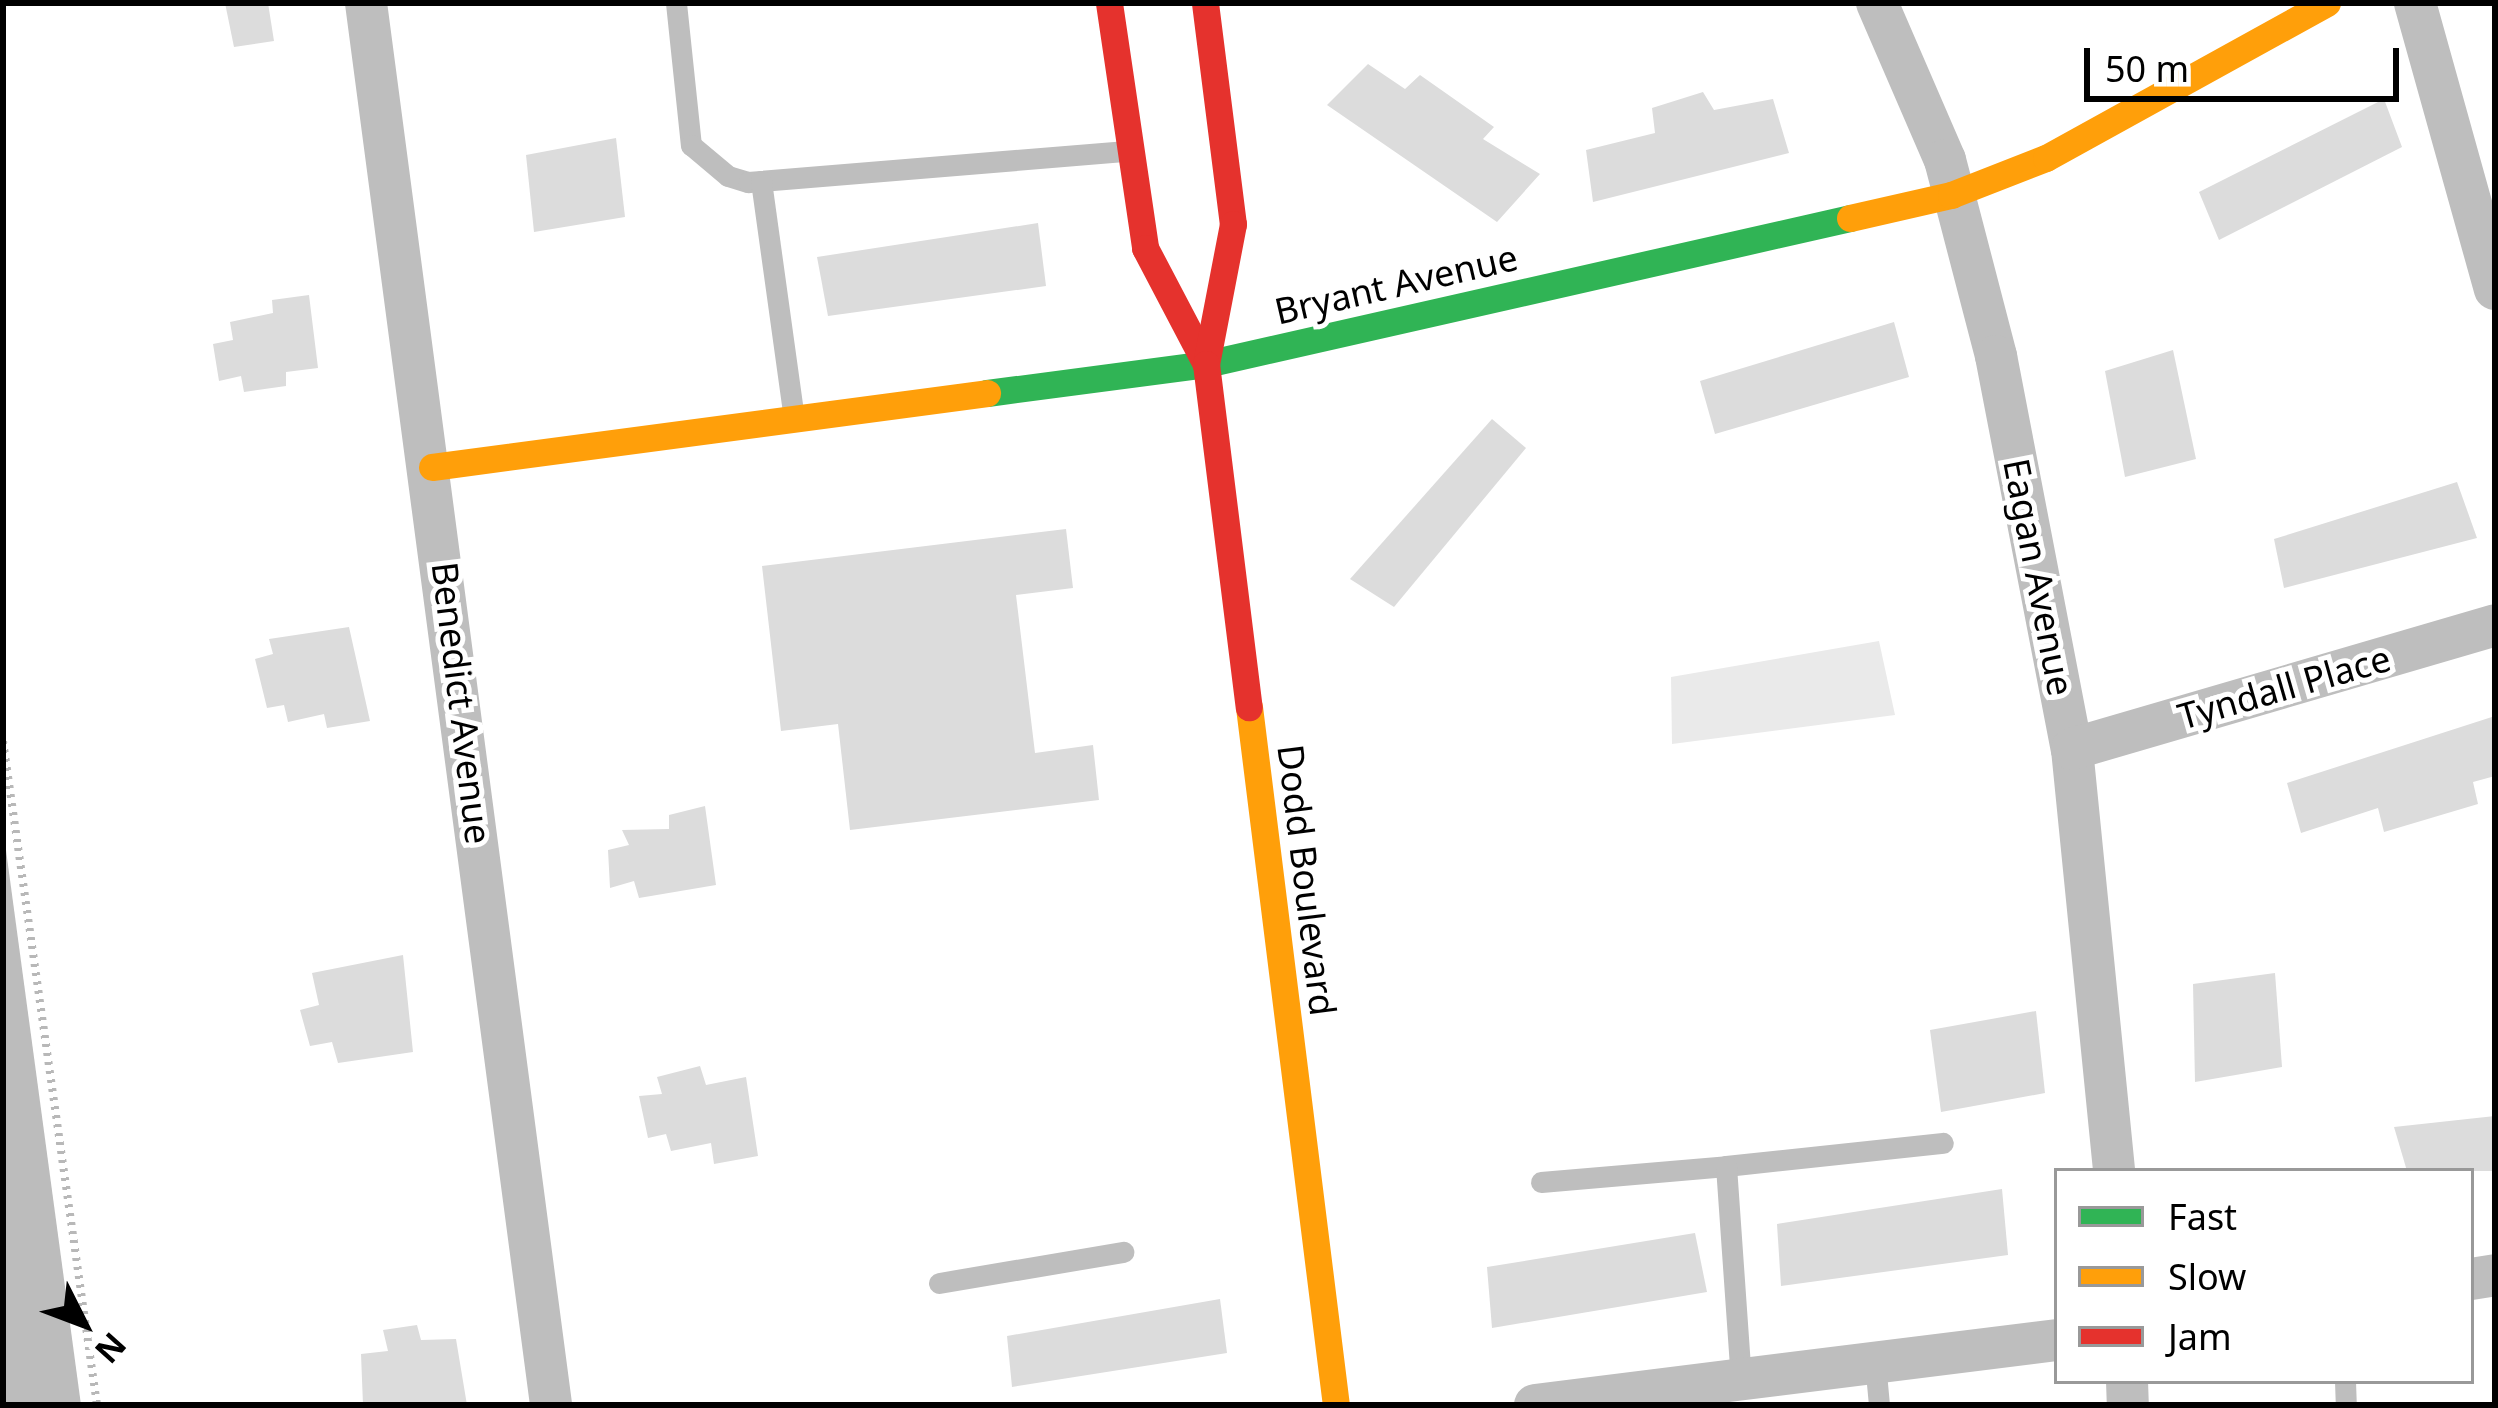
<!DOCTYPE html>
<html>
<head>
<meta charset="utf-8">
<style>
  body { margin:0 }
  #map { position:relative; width:2498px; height:1408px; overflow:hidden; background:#fff; font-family:"Noto Sans",sans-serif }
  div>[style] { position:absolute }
  .green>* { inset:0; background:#eaeaea }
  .water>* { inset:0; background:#bcbcbc }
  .building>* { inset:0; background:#dcdcdc }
  .path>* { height:8px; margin-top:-4px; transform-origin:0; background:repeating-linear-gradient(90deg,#b8b8b8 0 3px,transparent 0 9px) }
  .lane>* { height:21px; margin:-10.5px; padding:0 10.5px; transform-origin:10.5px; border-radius:10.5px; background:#bebebe }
  .street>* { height:42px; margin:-21px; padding:0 21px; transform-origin:21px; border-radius:21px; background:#bebebe }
  .fast>* { height:27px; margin:-13.5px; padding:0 13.5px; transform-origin:13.5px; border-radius:13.5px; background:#30b455 }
  .slow>* { height:27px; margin:-13.5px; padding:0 13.5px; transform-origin:13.5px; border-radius:13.5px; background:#ff9f0a }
  .jam>* { height:27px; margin:-13.5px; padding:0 13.5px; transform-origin:13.5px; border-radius:13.5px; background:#e5322d }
  span { translate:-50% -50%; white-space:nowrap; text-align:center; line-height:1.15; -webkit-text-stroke:10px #fff; paint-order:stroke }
  .street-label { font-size:36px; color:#000 }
  .frame { position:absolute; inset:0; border:6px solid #000; pointer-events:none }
  .legend { position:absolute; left:2054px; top:1168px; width:420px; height:216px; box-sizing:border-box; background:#fff; border:3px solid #999; margin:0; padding:15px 21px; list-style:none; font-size:36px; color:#000 }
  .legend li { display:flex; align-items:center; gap:24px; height:60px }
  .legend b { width:60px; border:3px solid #999 }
  .north { position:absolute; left:24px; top:1264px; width:120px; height:120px; -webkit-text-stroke:9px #fff; paint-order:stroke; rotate:132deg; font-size:33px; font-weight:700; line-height:48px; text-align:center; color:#000 }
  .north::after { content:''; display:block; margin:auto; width:42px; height:54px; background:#000; clip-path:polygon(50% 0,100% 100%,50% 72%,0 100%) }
  .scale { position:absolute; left:2084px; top:48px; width:315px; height:54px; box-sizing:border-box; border:6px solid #000; border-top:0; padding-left:15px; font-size:36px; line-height:42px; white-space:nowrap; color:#000; -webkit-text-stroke:9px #fff; paint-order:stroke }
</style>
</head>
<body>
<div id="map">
  <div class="green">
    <div style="clip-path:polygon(1879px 641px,1895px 715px,1672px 744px,1671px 677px)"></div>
  </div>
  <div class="water">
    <div style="clip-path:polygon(3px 828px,81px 1405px,3px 1405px)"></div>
  </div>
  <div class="building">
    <div style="clip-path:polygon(225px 3px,268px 3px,274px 41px,234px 47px)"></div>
    <div style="clip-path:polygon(1368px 64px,1405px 89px,1420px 75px,1494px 127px,1483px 139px,1540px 174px,1497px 222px,1327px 105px)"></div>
    <div style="clip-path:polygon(1703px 92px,1714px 110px,1773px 99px,1789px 153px,1593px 202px,1586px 150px,1655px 133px,1652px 108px)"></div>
    <div style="clip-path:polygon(2384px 99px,2402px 147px,2219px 240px,2199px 192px)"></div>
    <div style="clip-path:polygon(616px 138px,625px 217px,534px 232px,526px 155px)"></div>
    <div style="clip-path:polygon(1038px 223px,1046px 286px,828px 316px,817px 257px)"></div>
    <div style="clip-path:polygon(309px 295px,318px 368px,286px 372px,286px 386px,244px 392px,241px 376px,219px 381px,213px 344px,233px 340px,230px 322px,273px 313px,272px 300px)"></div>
    <div style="clip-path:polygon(1894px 322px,1909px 377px,1715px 434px,1700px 381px)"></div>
    <div style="clip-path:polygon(2173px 350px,2196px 459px,2125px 477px,2105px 371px)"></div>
    <div style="clip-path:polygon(1492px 419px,1526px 448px,1394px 607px,1350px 579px)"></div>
    <div style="clip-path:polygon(2457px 482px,2477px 538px,2284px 588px,2274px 539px)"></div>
    <div style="clip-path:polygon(1066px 529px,1073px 588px,1016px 595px,1035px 753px,1093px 745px,1099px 800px,850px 830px,838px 724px,781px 731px,762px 566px)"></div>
    <div style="clip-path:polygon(349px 627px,370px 721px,327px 728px,324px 714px,288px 722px,284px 705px,267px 708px,255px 659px,273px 654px,269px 639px)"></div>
    <div style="clip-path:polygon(2495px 716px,2495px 776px,2473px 782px,2478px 804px,2384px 832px,2378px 808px,2301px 833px,2287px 783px)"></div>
    <div style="clip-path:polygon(705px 806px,716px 885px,639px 898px,634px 881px,610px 888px,608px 850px,629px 845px,622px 830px,669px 829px,669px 815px)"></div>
    <div style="clip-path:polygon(403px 955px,413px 1052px,338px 1063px,332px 1042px,310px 1046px,300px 1010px,319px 1005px,312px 973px)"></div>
    <div style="clip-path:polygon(2275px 973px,2282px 1067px,2195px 1082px,2193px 984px)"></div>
    <div style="clip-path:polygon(2036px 1011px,2045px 1093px,1941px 1112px,1930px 1030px)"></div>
    <div style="clip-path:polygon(700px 1066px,706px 1085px,746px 1077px,758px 1156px,714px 1164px,711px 1143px,671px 1151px,666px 1134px,648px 1138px,639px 1096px,662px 1094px,657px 1077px)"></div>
    <div style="clip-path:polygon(2495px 1116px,2495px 1171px,2407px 1171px,2394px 1127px)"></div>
    <div style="clip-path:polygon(2002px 1189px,2008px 1255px,1781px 1286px,1777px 1224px)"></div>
    <div style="clip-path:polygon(1695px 1233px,1707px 1292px,1492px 1328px,1487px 1267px)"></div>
    <div style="clip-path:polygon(1220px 1299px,1227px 1353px,1012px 1387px,1007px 1336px)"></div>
    <div style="clip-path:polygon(417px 1325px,421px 1340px,456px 1339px,467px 1405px,363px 1405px,361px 1354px,388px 1351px,383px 1330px)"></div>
  </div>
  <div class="path">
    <div style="left:3px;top:741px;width:671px;rotate:81.94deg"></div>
  </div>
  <div class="lane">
    <div style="left:676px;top:3px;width:143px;rotate:84deg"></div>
    <div style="left:691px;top:145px;width:48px;rotate:40deg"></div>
    <div style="left:728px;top:176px;width:21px;rotate:17deg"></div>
    <div style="left:748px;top:182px;width:380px;rotate:-4.7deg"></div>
    <div style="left:761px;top:181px;width:239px;rotate:82.1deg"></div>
    <div style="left:1726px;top:1166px;width:218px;rotate:-6.1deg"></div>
    <div style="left:1541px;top:1182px;width:186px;rotate:-4.9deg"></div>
    <div style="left:1726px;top:1166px;width:214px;rotate:86deg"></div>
    <div style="left:939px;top:1283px;width:187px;rotate:-9.6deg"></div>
    <div style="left:1875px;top:1362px;width:43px;rotate:84.7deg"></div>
    <div style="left:2345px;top:1381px;width:24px;rotate:88deg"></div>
  </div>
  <div class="street">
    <div style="left:366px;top:3px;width:1414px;rotate:82.48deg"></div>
    <div style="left:1877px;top:3px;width:171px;rotate:66.6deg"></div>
    <div style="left:1945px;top:160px;width:203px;rotate:75.4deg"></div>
    <div style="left:1996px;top:356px;width:400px;rotate:79.1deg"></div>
    <div style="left:2072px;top:749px;width:424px;rotate:84.3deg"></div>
    <div style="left:2415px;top:3px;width:297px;rotate:74.4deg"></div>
    <div style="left:2072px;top:749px;width:441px;rotate:-16.3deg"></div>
    <div style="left:2471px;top:1279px;width:24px;rotate:-9deg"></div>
    <div style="left:2127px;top:1381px;width:24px;rotate:88deg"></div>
    <div style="left:1535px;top:1405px;width:526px;rotate:-7.1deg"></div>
  </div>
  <div class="fast">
    <div style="left:987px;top:393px;width:221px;rotate:-7.5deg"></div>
    <div style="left:1206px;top:364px;width:660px;rotate:-12.77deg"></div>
  </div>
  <div class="slow">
    <div style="left:1850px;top:218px;width:104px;rotate:-12.8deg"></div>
    <div style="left:1951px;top:195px;width:102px;rotate:-21.3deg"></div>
    <div style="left:2046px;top:158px;width:321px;rotate:-28.9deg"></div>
    <div style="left:432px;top:467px;width:560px;rotate:-7.59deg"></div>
    <div style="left:1249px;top:707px;width:703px;rotate:82.9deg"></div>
  </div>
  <div class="jam">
    <div style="left:1109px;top:3px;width:248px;rotate:81.6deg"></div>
    <div style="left:1145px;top:248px;width:131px;rotate:62.3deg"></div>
    <div style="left:1205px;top:3px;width:223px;rotate:82.8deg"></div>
    <div style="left:1233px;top:224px;width:143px;rotate:100.9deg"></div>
    <div style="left:1206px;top:364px;width:346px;rotate:82.9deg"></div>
  </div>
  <div class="street-label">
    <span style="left:1396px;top:284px;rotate:-13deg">Bryant Avenue</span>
    <span style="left:2039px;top:577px;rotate:79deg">Eagan Avenue</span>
    <span style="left:2284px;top:687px;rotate:-16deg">Tyndall Place</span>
    <span style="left:462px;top:703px;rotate:83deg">Benedict Avenue</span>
    <span style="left:1307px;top:880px;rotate:83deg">Dodd Boulevard</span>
  </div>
  <div class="frame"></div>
  <ul class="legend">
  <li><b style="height:15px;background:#30b455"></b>Fast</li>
  <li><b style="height:15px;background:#ff9f0a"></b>Slow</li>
  <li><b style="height:15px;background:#e5322d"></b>Jam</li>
  </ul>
  <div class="north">N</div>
  <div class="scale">50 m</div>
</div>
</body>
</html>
